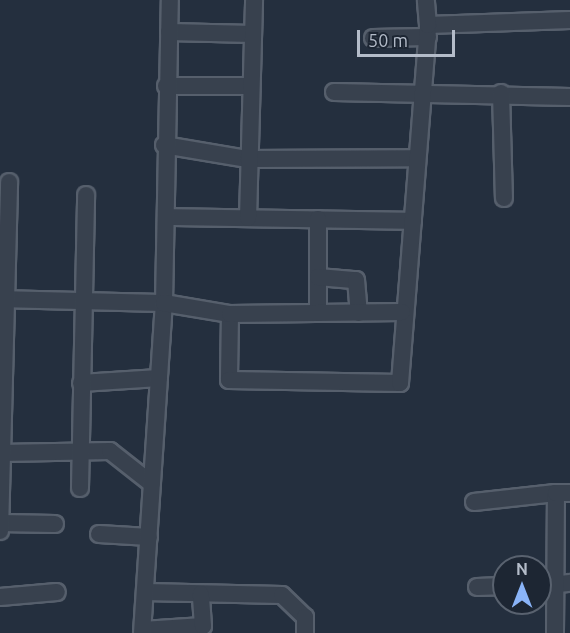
<!DOCTYPE html>
<html>
<head>
<meta charset="utf-8">
<style>
  body { margin:0 }
  #map { position:relative; width:570px; height:633px; overflow:hidden; background:#242f3e; font-family:Ubuntu,sans-serif }
  div>[style] { position:absolute }
  .roads { filter:drop-shadow(2px 0 #565f6c) drop-shadow(-2px 0 #565f6c) drop-shadow(0 2px #565f6c) drop-shadow(0 -2px #565f6c) }
  .minor>* { height:16px; margin:-8px; padding:0 8px; transform-origin:8px; border-radius:8px; background:#38414e }
  span { translate:-50% -50%; white-space:nowrap; text-align:center; line-height:1.15; -webkit-text-stroke:6px #1d2633; paint-order:stroke }
  .north { position:absolute; left:492px; top:555px; width:60px; height:60px; box-sizing:border-box; background:#1d2633; border:2px solid #59626f; border-radius:50%; rotate:0deg; font-size:16px; font-weight:700; line-height:24px; text-align:center; color:#b4bcc9 }
  .north::after { content:''; display:block; margin:auto; width:21px; height:27px; background:#8ab4f8; clip-path:polygon(50% 0,100% 100%,50% 72%,0 100%) }
  .scale { position:absolute; left:357px; top:30px; width:98px; height:27px; box-sizing:border-box; border:3px solid #b4bcc9; border-top:0; padding-left:8px; font-size:18px; line-height:21px; white-space:nowrap; color:#b4bcc9; -webkit-text-stroke:4px #1d2633; paint-order:stroke }
</style>
</head>
<body>
<div id="map">
  <div class="roads">
    <div class="minor">
      <div style="left:428px;top:25px;width:142px;rotate:-2deg"></div>
      <div style="left:169px;top:32px;width:84px;rotate:1.4deg"></div>
      <div style="left:373px;top:38px;width:55px;rotate:-1deg"></div>
      <div style="left:166px;top:86px;width:85px"></div>
      <div style="left:334px;top:92px;width:236px;rotate:1.2deg"></div>
      <div style="left:501px;top:93px;width:105px;rotate:88.4deg"></div>
      <div style="left:164px;top:145px;width:85px;rotate:9.5deg"></div>
      <div style="left:248px;top:159px;width:167px;rotate:-0.3deg"></div>
      <div style="left:166px;top:217px;width:247px;rotate:0.9deg"></div>
      <div style="left:248px;top:218px;width:218px;rotate:-88.4deg"></div>
      <div style="left:318px;top:219px;width:94px;rotate:90deg"></div>
      <div style="left:318px;top:277px;width:38px;rotate:5deg"></div>
      <div style="left:356px;top:280px;width:33px;rotate:85deg"></div>
      <div style="left:0;top:299px;width:164px;rotate:1.4deg"></div>
      <div style="left:164px;top:303px;width:303px;rotate:-88.9deg"></div>
      <div style="left:230px;top:314px;width:66px;rotate:90.9deg"></div>
      <div style="left:229px;top:380px;width:171px;rotate:1deg"></div>
      <div style="left:400px;top:383px;width:359px;rotate:-85.5deg"></div>
      <div style="left:428px;top:25px;width:25px;rotate:-95deg"></div>
      <div style="left:81px;top:383px;width:78px;rotate:-3.7deg"></div>
      <div style="left:0;top:453px;width:110px;rotate:-1deg"></div>
      <div style="left:110px;top:451px;width:53px;rotate:38.2deg"></div>
      <div style="left:80px;top:488px;width:293px;rotate:-88.8deg"></div>
      <div style="left:474px;top:502px;width:82px;rotate:-6.3deg"></div>
      <div style="left:0;top:523px;width:55px;rotate:1deg"></div>
      <div style="left:0;top:531px;width:349px;rotate:-88.5deg"></div>
      <div style="left:99px;top:534px;width:50px;rotate:3.4deg"></div>
      <div style="left:540px;top:586px;width:30px;rotate:-6deg"></div>
      <div style="left:477px;top:587px;width:27px;rotate:-2deg"></div>
      <div style="left:145px;top:592px;width:137px;rotate:1.3deg"></div>
      <div style="left:282px;top:595px;width:32px;rotate:44deg"></div>
      <div style="left:305px;top:617px;width:16px;rotate:90deg"></div>
      <div style="left:0;top:597px;width:57px;rotate:-5deg"></div>
      <div style="left:143px;top:630px;width:60px;rotate:-3.8deg"></div>
      <div style="left:203px;top:626px;width:32px;rotate:-94deg"></div>
      <div style="left:142px;top:633px;width:331px;rotate:-86.2deg"></div>
      <div style="left:164px;top:303px;width:67px;rotate:9.5deg"></div>
      <div style="left:230px;top:314px;width:172px;rotate:-0.7deg"></div>
      <div style="left:555px;top:633px;width:140px;rotate:-89.6deg"></div>
      <div style="left:556px;top:493px;width:14px"></div>
    </div>
  </div>
  <div class="north">N</div>
  <div class="scale">50 m</div>
</div>
</body>
</html>
